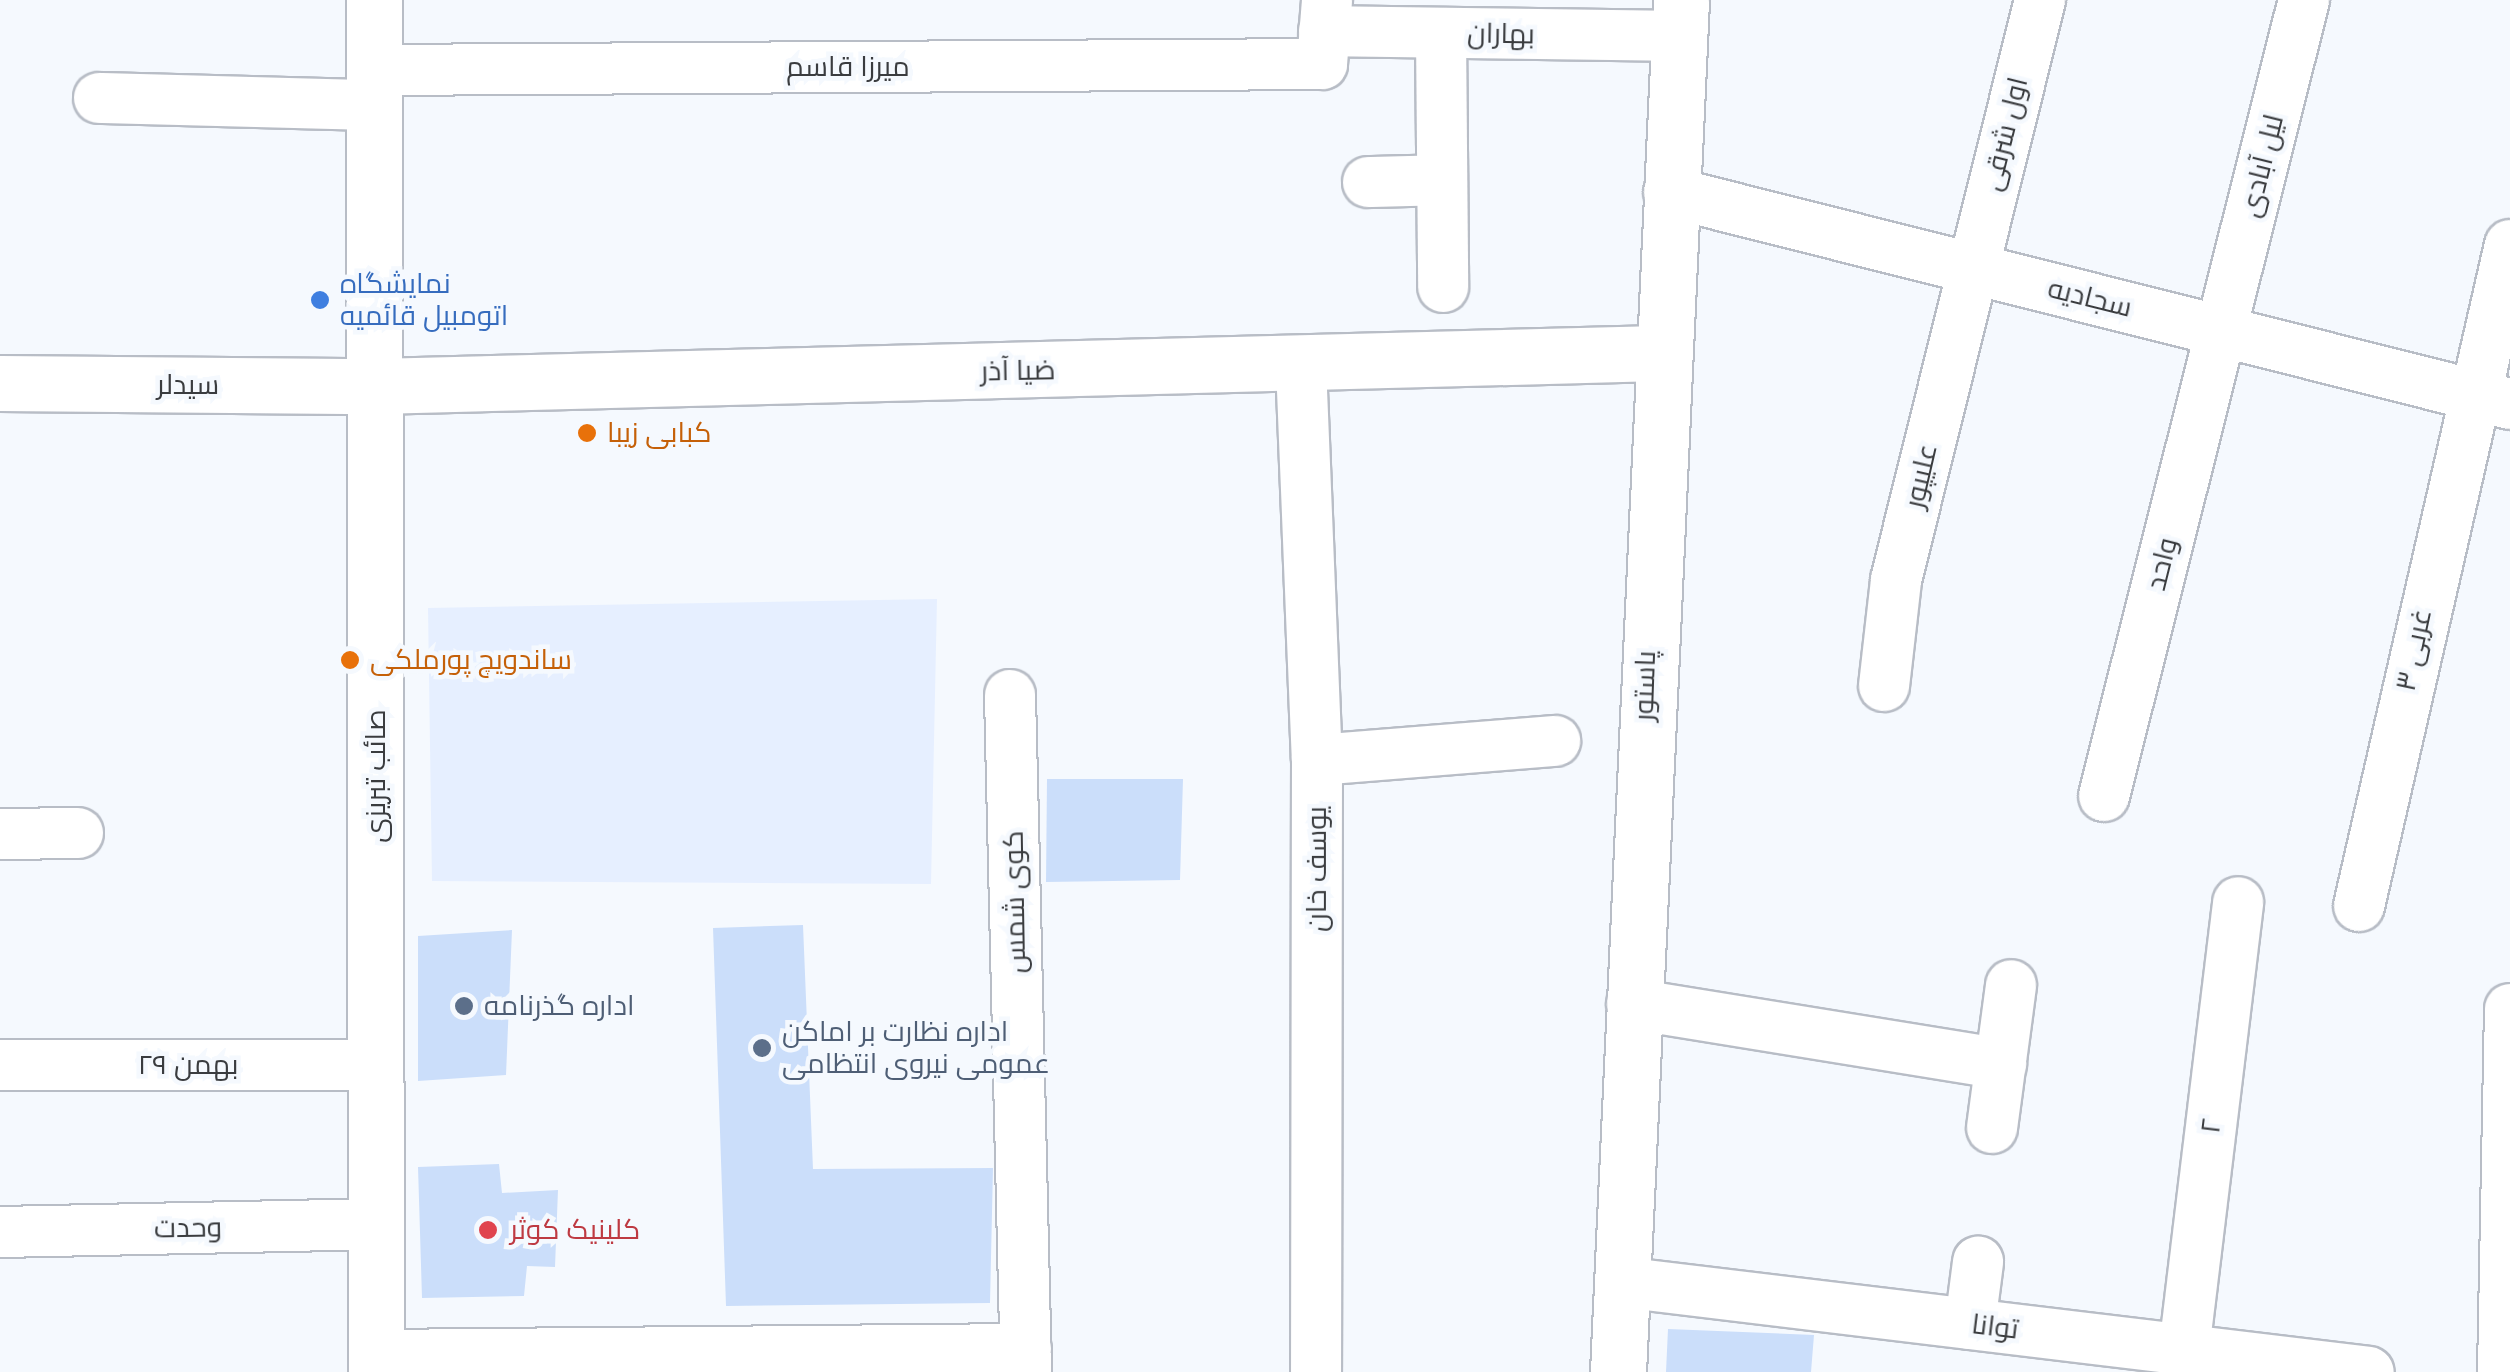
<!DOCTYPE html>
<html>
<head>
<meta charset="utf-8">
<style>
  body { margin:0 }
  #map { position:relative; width:2510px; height:1372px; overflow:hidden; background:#f5f9fe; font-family:"Times New Roman",Cairo,serif }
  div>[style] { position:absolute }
  .built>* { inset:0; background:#e6efff }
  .building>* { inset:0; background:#cbdefa }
  .roads { filter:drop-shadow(2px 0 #b8bdc6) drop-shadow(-2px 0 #b8bdc6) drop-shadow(0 2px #b8bdc6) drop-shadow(0 -2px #b8bdc6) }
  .minor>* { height:50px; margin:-25px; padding:0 25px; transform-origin:25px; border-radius:25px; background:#fff }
  .major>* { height:55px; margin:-27.5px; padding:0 27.5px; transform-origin:27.5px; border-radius:27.5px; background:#fff }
  .dots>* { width:28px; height:28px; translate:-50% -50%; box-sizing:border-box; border:5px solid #f5f9fe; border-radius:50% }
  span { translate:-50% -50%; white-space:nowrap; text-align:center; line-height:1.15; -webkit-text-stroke:9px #f5f9fe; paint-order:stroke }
  .street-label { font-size:28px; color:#3a3c3f }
  .shop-label { font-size:28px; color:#366cbe }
  .left { translate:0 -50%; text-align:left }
  .food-label { font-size:28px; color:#c56008 }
  .service-label { font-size:28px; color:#4e5e75 }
  .health-label { font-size:28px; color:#be3a42 }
</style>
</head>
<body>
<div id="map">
  <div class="built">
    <div style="clip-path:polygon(937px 599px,931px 884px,432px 881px,428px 608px)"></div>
  </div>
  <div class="building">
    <div style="clip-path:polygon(1047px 779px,1183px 779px,1180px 880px,1046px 882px)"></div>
    <div style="clip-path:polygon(803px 925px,813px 1169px,993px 1168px,990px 1303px,726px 1306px,713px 928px)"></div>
    <div style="clip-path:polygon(512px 930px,506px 1075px,418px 1081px,418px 936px)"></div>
    <div style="clip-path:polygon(499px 1164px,502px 1193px,558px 1190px,555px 1267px,527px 1266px,524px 1296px,422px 1298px,418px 1167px)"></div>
    <div style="clip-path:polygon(1668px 1329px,1814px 1335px,1811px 1372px,1666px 1372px)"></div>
  </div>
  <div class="roads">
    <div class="minor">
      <div style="left:1324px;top:31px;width:354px;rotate:0.8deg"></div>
      <div style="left:1441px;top:33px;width:254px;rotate:89.5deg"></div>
      <div style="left:374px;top:70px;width:948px;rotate:-0.36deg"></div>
      <div style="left:1322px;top:64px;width:64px;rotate:-85.5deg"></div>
      <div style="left:99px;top:98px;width:276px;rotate:1.5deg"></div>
      <div style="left:1368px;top:182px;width:74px;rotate:-1.5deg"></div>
      <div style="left:1669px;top:192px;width:867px;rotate:14.15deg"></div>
      <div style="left:1301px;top:365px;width:395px;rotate:87.7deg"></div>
      <div style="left:1317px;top:760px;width:612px;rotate:90.09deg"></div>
      <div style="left:1884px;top:686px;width:107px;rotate:-83.5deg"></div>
      <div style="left:1896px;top:580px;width:598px;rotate:-76.06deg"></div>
      <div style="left:1010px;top:695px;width:677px;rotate:88.65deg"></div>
      <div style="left:1317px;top:760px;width:239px;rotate:-4.6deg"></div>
      <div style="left:2104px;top:796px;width:821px;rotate:-75.9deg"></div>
      <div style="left:0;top:834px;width:78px;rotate:-0.7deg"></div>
      <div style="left:2359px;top:906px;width:678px;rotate:-77.13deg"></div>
      <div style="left:1632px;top:1004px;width:374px;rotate:9.2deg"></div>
      <div style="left:0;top:1065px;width:376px"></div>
      <div style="left:1992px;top:1128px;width:144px;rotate:-82.4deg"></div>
      <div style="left:0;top:1232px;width:376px;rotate:-1.2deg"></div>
      <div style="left:1621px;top:1282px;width:753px;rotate:6.86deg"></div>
      <div style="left:1970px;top:1324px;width:63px;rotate:-82.6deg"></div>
      <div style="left:2184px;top:1350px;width:451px;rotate:-83.1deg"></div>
      <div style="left:376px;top:1355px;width:650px;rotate:-0.53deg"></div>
      <div style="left:2503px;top:1372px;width:363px;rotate:-88.9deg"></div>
    </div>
    <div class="major">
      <div style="left:374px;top:0;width:1372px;rotate:89.92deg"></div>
      <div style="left:0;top:383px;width:376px;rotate:0.5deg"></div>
      <div style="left:376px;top:386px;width:1283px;rotate:-1.47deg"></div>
      <div style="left:1618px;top:1372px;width:1373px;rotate:-87.37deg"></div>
    </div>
  </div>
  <div class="dots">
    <div style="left:320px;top:300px;background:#3f7fe0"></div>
    <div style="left:587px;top:433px;background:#e8710a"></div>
    <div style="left:350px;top:660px;background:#e8710a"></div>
    <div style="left:464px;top:1006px;background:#5c6f8a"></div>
    <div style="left:762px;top:1048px;background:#5c6f8a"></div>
    <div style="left:488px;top:1230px;background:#e0444e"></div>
  </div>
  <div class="street-label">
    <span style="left:1501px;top:34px;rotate:1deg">بهاران</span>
    <span style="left:848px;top:67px">میرزا قاسم</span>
    <span style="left:2005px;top:134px;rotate:-76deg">اول شرقی</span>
    <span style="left:2262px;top:166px;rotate:-76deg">لیل آبادی</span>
    <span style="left:2090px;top:298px;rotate:14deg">سجادیه</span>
    <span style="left:1018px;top:371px;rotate:-1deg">ضیا آذر</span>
    <span style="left:188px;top:385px">سیدلر</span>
    <span style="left:1921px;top:476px;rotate:-77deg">علیپور</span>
    <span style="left:2162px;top:564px;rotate:-76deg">واحد</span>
    <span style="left:2414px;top:650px;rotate:-78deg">۳ غربی</span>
    <span style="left:1645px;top:686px;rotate:-88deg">پاستور</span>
    <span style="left:376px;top:776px;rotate:-90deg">صائب تبریزی</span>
    <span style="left:1317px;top:869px;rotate:-90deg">یوسف خان</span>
    <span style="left:1015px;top:902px;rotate:-91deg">کوی شمس</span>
    <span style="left:188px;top:1065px">۲۹ بهمن</span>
    <span style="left:2211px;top:1126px;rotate:-83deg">۲</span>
    <span style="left:188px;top:1228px;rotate:-1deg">وحدت</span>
    <span style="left:1995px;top:1327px;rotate:7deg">توانا</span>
  </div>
  <div class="shop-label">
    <span class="left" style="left:340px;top:300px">نمایشگاه<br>اتومبیل قائمیه</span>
  </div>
  <div class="food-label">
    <span class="left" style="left:607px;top:433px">کبابی زیبا</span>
    <span class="left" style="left:370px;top:660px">ساندویچ پورملکی</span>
  </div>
  <div class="service-label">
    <span class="left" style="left:484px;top:1006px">اداره گذرنامه</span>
    <span class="left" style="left:782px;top:1048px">اداره نظارت بر اماکن<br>عمومی نیروی انتظامی</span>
  </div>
  <div class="health-label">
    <span class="left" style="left:510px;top:1230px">کلینیک کوثر</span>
  </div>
</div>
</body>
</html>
